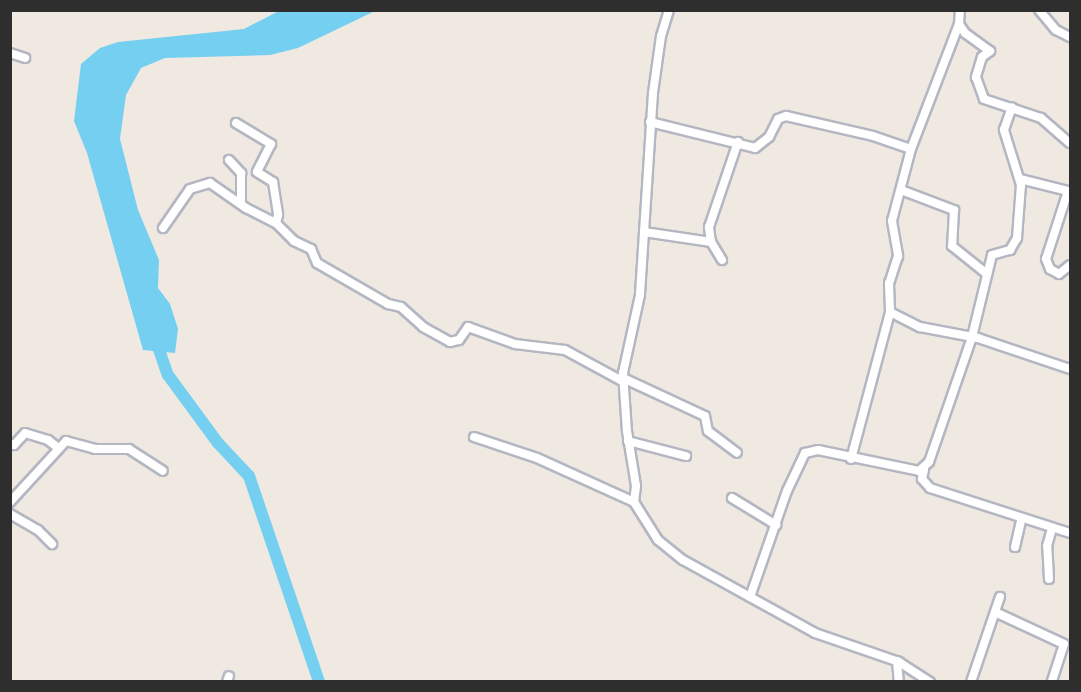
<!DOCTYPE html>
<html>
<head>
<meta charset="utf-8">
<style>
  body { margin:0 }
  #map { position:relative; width:1081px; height:692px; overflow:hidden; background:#efe9e1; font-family:Manrope,sans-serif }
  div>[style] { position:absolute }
  .water>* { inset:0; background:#75cff0 }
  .river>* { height:12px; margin:-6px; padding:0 6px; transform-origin:6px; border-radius:6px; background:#75cff0 }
  .roads { filter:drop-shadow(2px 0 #b4b7c1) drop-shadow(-2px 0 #b4b7c1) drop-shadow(0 2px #b4b7c1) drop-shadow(0 -2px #b4b7c1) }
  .minor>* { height:8px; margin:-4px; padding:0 4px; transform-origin:4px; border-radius:4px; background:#fff }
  span { translate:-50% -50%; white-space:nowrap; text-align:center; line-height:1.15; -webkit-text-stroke:5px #fff; paint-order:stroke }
  .frame { position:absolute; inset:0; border:12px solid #2e2e2e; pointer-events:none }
</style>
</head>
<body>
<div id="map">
  <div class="water">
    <div style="clip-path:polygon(279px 11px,375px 11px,298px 48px,270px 55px,165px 58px,141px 68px,126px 95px,120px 139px,138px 210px,159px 260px,158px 288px,170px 304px,178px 329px,175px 353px,143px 350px,87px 153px,74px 121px,81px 64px,100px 48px,118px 42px,244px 29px)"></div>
  </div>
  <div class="river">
    <div style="left:155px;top:338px;width:39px;rotate:71deg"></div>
    <div style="left:168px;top:375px;width:84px;rotate:53.7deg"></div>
    <div style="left:218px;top:443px;width:45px;rotate:46.8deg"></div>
    <div style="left:249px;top:476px;width:218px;rotate:71.2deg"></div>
  </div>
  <div class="roads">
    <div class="minor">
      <div style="left:669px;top:10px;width:27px;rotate:107deg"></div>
      <div style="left:661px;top:36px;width:58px;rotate:98deg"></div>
      <div style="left:653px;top:93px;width:202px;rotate:93.7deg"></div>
      <div style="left:640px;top:295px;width:80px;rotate:102.3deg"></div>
      <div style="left:623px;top:373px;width:58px;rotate:86.1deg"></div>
      <div style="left:627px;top:431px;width:56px;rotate:80.7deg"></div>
      <div style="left:636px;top:486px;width:16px;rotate:97deg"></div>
      <div style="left:634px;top:502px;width:45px;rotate:57.7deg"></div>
      <div style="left:658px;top:540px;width:32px;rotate:39deg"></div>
      <div style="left:683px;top:560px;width:151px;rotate:28.9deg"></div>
      <div style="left:815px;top:633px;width:89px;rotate:19deg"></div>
      <div style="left:899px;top:662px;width:37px;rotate:33deg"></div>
      <div style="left:960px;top:10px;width:14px;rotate:94deg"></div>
      <div style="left:959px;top:24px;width:134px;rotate:111deg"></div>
      <div style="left:911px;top:149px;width:74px;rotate:104.8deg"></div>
      <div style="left:892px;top:221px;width:36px;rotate:80deg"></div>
      <div style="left:898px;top:256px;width:28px;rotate:108deg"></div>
      <div style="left:889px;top:283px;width:29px;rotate:88deg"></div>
      <div style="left:890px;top:312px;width:34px;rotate:27deg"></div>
      <div style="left:920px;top:327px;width:59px;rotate:10.7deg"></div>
      <div style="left:978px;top:338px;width:97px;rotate:18.6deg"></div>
      <div style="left:1039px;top:10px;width:26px;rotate:50deg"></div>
      <div style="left:1056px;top:30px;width:16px;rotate:27deg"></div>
      <div style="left:959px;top:24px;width:11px;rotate:56deg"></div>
      <div style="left:965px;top:33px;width:31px;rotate:36deg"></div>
      <div style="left:990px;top:51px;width:10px;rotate:143deg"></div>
      <div style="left:982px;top:57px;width:21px;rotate:107deg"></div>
      <div style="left:976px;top:77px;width:23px;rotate:70deg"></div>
      <div style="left:984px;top:99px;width:60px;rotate:18.4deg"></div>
      <div style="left:1041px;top:118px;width:38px;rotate:41deg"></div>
      <div style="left:10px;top:53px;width:16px;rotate:18deg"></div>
      <div style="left:650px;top:122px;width:108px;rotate:13.9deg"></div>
      <div style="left:755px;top:148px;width:18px;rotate:-38deg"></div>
      <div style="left:769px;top:137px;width:20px;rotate:-63deg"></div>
      <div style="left:778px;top:119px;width:9px;rotate:-21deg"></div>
      <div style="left:786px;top:116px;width:89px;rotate:12.9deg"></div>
      <div style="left:873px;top:136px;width:40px;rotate:18.9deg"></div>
      <div style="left:236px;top:123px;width:41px;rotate:31deg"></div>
      <div style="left:271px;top:144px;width:31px;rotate:117deg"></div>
      <div style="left:257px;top:172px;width:19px;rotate:32deg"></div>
      <div style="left:273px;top:182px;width:33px;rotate:81deg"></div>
      <div style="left:278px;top:215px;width:8px;rotate:104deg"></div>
      <div style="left:229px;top:160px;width:18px;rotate:47deg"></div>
      <div style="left:241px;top:173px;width:31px;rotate:90deg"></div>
      <div style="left:1020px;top:179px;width:49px;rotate:14deg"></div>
      <div style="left:1068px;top:191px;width:71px;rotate:107.9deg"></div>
      <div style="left:1046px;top:259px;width:11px;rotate:68deg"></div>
      <div style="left:1050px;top:269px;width:10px;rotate:29deg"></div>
      <div style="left:1059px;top:274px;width:14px;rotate:-39deg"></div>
      <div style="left:901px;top:190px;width:57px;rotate:20.7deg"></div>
      <div style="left:954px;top:210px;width:36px;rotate:93deg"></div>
      <div style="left:952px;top:246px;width:45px;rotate:38.7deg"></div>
      <div style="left:163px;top:228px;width:47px;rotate:-55.3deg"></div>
      <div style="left:190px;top:189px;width:21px;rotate:-17deg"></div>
      <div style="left:210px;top:183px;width:44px;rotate:34.8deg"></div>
      <div style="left:246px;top:208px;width:34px;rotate:27deg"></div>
      <div style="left:276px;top:223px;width:25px;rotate:45deg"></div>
      <div style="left:294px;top:241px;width:19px;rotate:25deg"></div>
      <div style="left:311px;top:249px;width:15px;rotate:67deg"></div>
      <div style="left:317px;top:263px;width:82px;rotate:30deg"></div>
      <div style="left:388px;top:304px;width:13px;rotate:13deg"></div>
      <div style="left:401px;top:307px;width:30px;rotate:42deg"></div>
      <div style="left:423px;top:327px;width:31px;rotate:29deg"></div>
      <div style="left:450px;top:342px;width:9px;rotate:-13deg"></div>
      <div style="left:459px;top:340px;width:16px;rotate:-55deg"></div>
      <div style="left:468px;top:327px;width:50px;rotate:19.9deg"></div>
      <div style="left:515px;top:344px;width:50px;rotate:6.8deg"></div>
      <div style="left:565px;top:350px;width:65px;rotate:28.5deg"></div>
      <div style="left:644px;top:232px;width:68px;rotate:8.5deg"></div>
      <div style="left:722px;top:260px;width:21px;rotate:-121deg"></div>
      <div style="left:711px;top:242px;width:15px;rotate:-98deg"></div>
      <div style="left:709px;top:227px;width:90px;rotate:-71.2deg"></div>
      <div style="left:623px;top:378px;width:90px;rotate:24.9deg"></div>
      <div style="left:705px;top:416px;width:15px;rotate:79deg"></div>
      <div style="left:708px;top:431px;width:36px;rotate:37deg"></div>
      <div style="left:474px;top:437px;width:66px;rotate:18.4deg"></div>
      <div style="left:537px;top:458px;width:107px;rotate:24.4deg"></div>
      <div style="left:628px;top:441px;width:60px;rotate:14.5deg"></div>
      <div style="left:10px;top:444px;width:4px;rotate:14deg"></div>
      <div style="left:14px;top:445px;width:16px;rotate:-47deg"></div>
      <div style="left:25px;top:433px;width:24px;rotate:17deg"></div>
      <div style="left:48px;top:440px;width:11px;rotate:38deg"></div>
      <div style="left:851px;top:459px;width:152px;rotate:-75.1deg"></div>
      <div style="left:924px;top:470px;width:9px;rotate:103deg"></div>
      <div style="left:922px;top:479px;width:12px;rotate:48deg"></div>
      <div style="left:930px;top:488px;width:147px;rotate:17.8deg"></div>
      <div style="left:732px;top:498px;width:52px;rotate:31.5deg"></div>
      <div style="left:10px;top:502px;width:83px;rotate:-47.4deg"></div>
      <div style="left:66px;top:441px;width:30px;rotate:15deg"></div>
      <div style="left:95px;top:449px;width:34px"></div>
      <div style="left:129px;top:449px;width:40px;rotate:32.9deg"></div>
      <div style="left:10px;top:514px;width:32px;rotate:30deg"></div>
      <div style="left:38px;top:530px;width:20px;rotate:45deg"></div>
      <div style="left:1015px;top:547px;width:28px;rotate:-77deg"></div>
      <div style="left:1049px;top:579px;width:33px;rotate:-93deg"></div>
      <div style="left:1047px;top:546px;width:19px;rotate:-74deg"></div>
      <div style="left:750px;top:597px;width:112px;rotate:-70.8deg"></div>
      <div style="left:787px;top:491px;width:42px;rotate:-64.7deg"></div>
      <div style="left:805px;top:453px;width:13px;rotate:-13deg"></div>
      <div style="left:818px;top:450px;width:103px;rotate:11.7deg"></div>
      <div style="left:919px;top:471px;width:13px;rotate:-42deg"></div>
      <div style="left:929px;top:462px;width:132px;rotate:-71deg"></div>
      <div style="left:972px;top:337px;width:84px;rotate:-76.3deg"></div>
      <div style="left:992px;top:255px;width:19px;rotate:-16deg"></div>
      <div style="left:1010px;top:250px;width:14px;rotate:-60deg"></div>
      <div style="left:1017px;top:238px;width:53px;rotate:-85.7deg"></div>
      <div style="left:1021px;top:185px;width:58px;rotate:-107.2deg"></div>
      <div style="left:1004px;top:130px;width:24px;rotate:-71deg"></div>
      <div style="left:995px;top:612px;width:76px;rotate:24.9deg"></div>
      <div style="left:1064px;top:644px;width:40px;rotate:108deg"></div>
      <div style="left:897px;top:661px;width:21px;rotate:85deg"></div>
      <div style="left:227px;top:682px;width:6px;rotate:-72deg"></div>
      <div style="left:971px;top:682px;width:90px;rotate:-71.2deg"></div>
    </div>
  </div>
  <div class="frame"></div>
</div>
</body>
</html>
